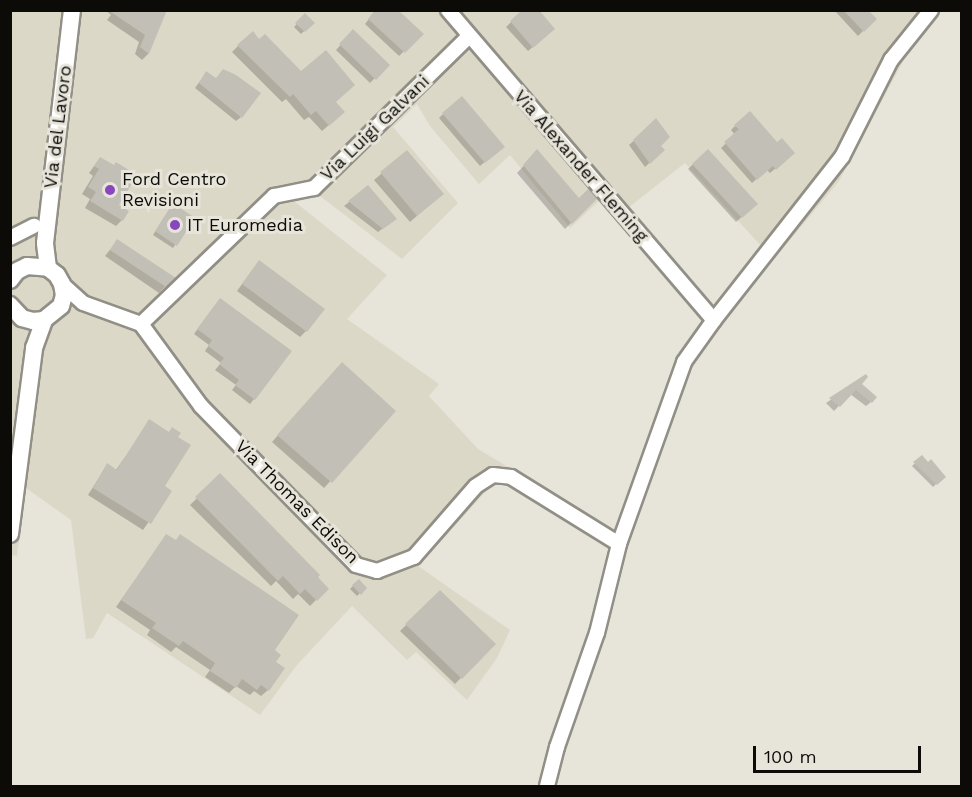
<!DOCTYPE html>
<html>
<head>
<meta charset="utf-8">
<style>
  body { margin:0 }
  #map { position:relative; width:972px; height:797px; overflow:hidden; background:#e7e4da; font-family:"Work Sans",sans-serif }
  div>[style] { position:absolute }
  .built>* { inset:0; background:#dcd8c7 }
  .shadow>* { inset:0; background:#0003 }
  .building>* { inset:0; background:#c2c0b6 }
  .roads { filter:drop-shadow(2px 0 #918f86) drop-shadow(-2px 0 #918f86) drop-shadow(0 2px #918f86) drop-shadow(0 -2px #918f86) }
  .minor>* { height:14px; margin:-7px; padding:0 7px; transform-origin:7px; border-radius:7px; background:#fff }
  .major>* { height:16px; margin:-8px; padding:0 8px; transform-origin:8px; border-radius:8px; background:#fff }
  .dots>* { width:16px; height:16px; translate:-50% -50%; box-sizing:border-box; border:3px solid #e7e4da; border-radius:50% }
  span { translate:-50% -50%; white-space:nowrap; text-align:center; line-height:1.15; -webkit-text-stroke:6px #e7e4da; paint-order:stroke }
  .street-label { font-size:18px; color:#0c0b08 }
  .poi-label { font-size:18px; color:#0c0b08 }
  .left { translate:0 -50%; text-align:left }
  .frame { position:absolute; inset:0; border:12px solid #0c0b08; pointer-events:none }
  .scale { position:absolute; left:753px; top:746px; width:168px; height:27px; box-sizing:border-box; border:3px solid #0c0b08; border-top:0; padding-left:8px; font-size:18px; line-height:21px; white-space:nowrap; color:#0c0b08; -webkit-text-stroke:4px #e7e4da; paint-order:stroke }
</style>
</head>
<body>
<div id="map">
  <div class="built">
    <div style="clip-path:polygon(10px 11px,939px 11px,916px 37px,839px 181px,775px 258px,763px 248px,685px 163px,614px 219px,599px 201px,570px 228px,510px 155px,479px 184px,430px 126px,417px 104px,393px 127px,458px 203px,402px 259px,320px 196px,295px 202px,387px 275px,347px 319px,439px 384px,429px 396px,478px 449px,508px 467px,418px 566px,510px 630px,497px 658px,467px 700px,416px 652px,407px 660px,352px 606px,297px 665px,260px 715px,107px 613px,93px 638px,86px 639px,71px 520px,26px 488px,17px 556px,11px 555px)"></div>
  </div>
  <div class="shadow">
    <div style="clip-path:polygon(105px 10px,165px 10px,148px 54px,142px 60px,135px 54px,139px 42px,107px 20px,111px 15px)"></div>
    <div style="clip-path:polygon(376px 10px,422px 34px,399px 56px,365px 24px)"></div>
    <div style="clip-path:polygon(524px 10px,548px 34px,528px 51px,506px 27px)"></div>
    <div style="clip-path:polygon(834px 10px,866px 10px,875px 19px,858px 36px)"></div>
    <div style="clip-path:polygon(305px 15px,313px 23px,301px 34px,294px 27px)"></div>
    <div style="clip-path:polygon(353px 31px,388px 65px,370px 83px,336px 50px)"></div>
    <div style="clip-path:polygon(259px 41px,334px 102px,337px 118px,322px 131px,309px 117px,304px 120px,286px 99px,282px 102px,232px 52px,238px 46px)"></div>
    <div style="clip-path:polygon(206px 73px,241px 117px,236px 121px,195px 88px)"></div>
    <div style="clip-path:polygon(443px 114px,498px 151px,480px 166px,439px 118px)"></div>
    <div style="clip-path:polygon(656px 121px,659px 146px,663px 150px,645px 167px,629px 145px)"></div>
    <div style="clip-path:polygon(735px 126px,789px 157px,770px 173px,767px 170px,752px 183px,721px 148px,735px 135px,731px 130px)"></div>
    <div style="clip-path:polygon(707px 151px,756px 204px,736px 222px,688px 169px)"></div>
    <div style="clip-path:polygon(407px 152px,435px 200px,410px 222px,374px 180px)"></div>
    <div style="clip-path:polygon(537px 152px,579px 200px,596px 198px,565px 229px,517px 173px)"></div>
    <div style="clip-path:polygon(100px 158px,122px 220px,116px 226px,85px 208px,90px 199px,82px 194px,93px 176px,89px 173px)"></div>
    <div style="clip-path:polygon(368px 187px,390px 223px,378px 232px,344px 206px)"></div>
    <div style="clip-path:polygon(171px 207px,193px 218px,173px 248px,153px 235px)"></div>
    <div style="clip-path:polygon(117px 241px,173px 278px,159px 293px,105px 256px)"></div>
    <div style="clip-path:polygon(253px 269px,306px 331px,300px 337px,237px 291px)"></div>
    <div style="clip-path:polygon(216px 304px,254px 399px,250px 404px,232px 390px,236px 385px,215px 370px,221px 363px,205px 351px,209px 345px,194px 334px)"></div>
    <div style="clip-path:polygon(336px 370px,394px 411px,324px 488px,272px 442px)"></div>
    <div style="clip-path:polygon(866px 376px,859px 384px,871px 402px,866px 406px,850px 394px,834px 411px,826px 403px)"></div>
    <div style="clip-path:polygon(150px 421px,168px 433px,172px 429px,162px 487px,170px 491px,143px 530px,88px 495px,107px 465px,116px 470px)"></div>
    <div style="clip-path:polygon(922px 457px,944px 477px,933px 487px,912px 466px)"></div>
    <div style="clip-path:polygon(220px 476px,327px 589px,310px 606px,298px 594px,293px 599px,276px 581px,271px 586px,190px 505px)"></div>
    <div style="clip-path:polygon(166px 536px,273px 651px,274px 662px,268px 690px,261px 696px,254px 691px,250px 695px,236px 686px,229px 693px,205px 677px,210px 670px,176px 647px,171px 652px,147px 635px,150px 630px,116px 607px)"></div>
    <div style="clip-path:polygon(358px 581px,365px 588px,357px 596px,350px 589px)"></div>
    <div style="clip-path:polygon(440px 592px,494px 644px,455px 684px,400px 631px)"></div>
  </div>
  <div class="building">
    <div style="clip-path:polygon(108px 10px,167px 10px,149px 54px,140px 47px,145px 35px)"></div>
    <div style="clip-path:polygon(375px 10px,398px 10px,424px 34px,405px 53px,368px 19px)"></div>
    <div style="clip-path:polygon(522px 10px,539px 10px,555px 29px,533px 48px,510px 21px)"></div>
    <div style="clip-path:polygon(843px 10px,868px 10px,877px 19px,864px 32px)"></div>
    <div style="clip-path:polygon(305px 13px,315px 23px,305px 32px,295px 23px)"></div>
    <div style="clip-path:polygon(353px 29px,390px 65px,376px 80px,339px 44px)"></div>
    <div style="clip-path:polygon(253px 31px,259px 39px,265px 34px,301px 71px,326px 50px,355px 85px,336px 102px,345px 112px,329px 126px,316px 111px,311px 115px,293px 94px,290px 97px,237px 45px)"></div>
    <div style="clip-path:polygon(223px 69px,236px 75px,261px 93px,242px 118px,199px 83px,206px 71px,216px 78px)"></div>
    <div style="clip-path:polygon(462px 96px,505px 147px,485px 163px,442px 113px)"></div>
    <div style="clip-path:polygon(750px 111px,777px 142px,782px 138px,795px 153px,776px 170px,773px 166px,757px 180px,724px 142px,739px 129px,734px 125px)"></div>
    <div style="clip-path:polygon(656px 118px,670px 137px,661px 146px,665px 150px,650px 164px,633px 140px)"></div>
    <div style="clip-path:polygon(537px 149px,579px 198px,589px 188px,598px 198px,572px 224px,523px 165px)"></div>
    <div style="clip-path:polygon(708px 149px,758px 204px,742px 218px,692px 164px)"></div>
    <div style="clip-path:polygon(407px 150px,444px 194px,417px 216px,380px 172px)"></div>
    <div style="clip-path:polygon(100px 157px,114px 165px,116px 162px,137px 175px,119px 205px,129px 211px,123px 221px,90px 201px,96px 192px,88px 187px,99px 169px,94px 166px)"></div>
    <div style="clip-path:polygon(368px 185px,397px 219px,383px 229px,348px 201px)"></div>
    <div style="clip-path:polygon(173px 203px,195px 218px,177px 246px,155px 231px)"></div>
    <div style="clip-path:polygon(117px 239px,176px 278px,166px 287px,110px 250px)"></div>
    <div style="clip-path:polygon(259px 260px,325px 309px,307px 332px,242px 284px)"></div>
    <div style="clip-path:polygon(220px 298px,292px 351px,255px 400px,235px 385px,239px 380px,219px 364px,224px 358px,208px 346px,212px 340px,197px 329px)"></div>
    <div style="clip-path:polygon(342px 362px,396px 411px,332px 483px,277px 435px)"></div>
    <div style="clip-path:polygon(866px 374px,868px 377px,862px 384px,877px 397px,872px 403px,856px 390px,840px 407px,829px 398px)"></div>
    <div style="clip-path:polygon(149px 419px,169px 432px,172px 427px,181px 433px,178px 437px,191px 445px,165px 486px,172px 491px,151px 524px,93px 488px,107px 463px,117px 470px)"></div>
    <div style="clip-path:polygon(922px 455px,928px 462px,931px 459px,946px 477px,937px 485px,913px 462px)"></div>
    <div style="clip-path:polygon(220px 473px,320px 575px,318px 577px,329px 589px,317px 601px,305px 589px,300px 594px,283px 576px,278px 581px,195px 497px)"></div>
    <div style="clip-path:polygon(166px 534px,176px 540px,180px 534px,299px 615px,275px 650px,281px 655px,276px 662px,285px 668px,269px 691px,261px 685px,257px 690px,242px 679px,236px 688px,210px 671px,215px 663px,183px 641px,179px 646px,152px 628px,156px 623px,121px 600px)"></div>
    <div style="clip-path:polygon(359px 579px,367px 588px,361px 595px,352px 585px)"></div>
    <div style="clip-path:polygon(440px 590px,496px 644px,462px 679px,405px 624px)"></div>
  </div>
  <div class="roads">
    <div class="minor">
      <div style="left:448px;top:10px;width:408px;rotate:49.4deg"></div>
      <div style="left:10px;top:238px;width:27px;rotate:-27deg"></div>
      <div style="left:62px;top:284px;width:28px;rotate:42deg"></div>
      <div style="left:83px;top:303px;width:62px;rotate:19.9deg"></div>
      <div style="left:141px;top:324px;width:102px;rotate:53.8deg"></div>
      <div style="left:201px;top:406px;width:222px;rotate:45.7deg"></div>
      <div style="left:356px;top:565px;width:22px;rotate:16deg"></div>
      <div style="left:377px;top:571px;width:40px;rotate:-21deg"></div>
      <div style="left:414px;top:557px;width:94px;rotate:-48.9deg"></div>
      <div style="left:476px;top:486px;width:20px;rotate:-33deg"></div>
      <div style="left:493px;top:475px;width:18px;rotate:6deg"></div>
      <div style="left:511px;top:477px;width:127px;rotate:31.8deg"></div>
      <div style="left:141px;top:324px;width:185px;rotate:-43.9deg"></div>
      <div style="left:274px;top:196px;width:41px;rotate:-11.3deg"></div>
      <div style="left:314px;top:188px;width:217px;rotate:-44.4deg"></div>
      <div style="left:547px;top:786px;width:40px;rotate:-75.6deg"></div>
      <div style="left:557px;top:747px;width:121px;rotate:-70.7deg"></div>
      <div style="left:597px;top:633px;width:92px;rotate:-76.1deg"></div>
      <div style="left:619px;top:544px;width:193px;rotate:-70.3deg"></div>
      <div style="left:684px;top:362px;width:52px;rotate:-54.5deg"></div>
      <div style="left:714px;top:320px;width:207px;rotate:-51.9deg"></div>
      <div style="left:842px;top:157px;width:109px;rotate:-63.2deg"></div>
      <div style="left:891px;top:60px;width:64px;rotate:-51.3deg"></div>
    </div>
    <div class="major">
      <div style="left:48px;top:268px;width:25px;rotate:-97deg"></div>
      <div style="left:45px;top:243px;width:235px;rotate:-83.4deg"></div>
      <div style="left:10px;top:280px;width:11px;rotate:-52deg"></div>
      <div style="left:17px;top:271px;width:11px;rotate:-27deg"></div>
      <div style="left:27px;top:266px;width:21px;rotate:5deg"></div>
      <div style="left:48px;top:268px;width:11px;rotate:38deg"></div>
      <div style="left:57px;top:275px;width:10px;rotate:61deg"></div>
      <div style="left:62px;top:284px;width:11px;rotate:80deg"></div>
      <div style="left:64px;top:295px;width:11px;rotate:105deg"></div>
      <div style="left:61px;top:306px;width:22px;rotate:141deg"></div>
      <div style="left:44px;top:320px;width:11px;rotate:175deg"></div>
      <div style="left:33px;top:321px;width:11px;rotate:-165deg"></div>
      <div style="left:22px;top:318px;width:18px;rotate:-133deg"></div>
      <div style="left:10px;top:534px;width:188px;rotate:-82.6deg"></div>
      <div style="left:34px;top:348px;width:30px;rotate:-70deg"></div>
    </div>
  </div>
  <div class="dots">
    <div style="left:110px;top:190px;background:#8847bc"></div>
    <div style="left:175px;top:225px;background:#8847bc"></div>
  </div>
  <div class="street-label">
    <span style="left:58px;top:127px;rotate:-83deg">Via del Lavoro</span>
    <span style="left:375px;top:128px;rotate:-44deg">Via Luigi Galvani</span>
    <span style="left:581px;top:166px;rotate:49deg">Via Alexander Fleming</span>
    <span style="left:297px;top:502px;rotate:45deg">Via Thomas Edison</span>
  </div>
  <div class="poi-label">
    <span class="left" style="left:122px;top:190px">Ford Centro<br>Revisioni</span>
    <span class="left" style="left:187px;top:225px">IT Euromedia</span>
  </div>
  <div class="frame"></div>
  <div class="scale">100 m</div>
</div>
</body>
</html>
